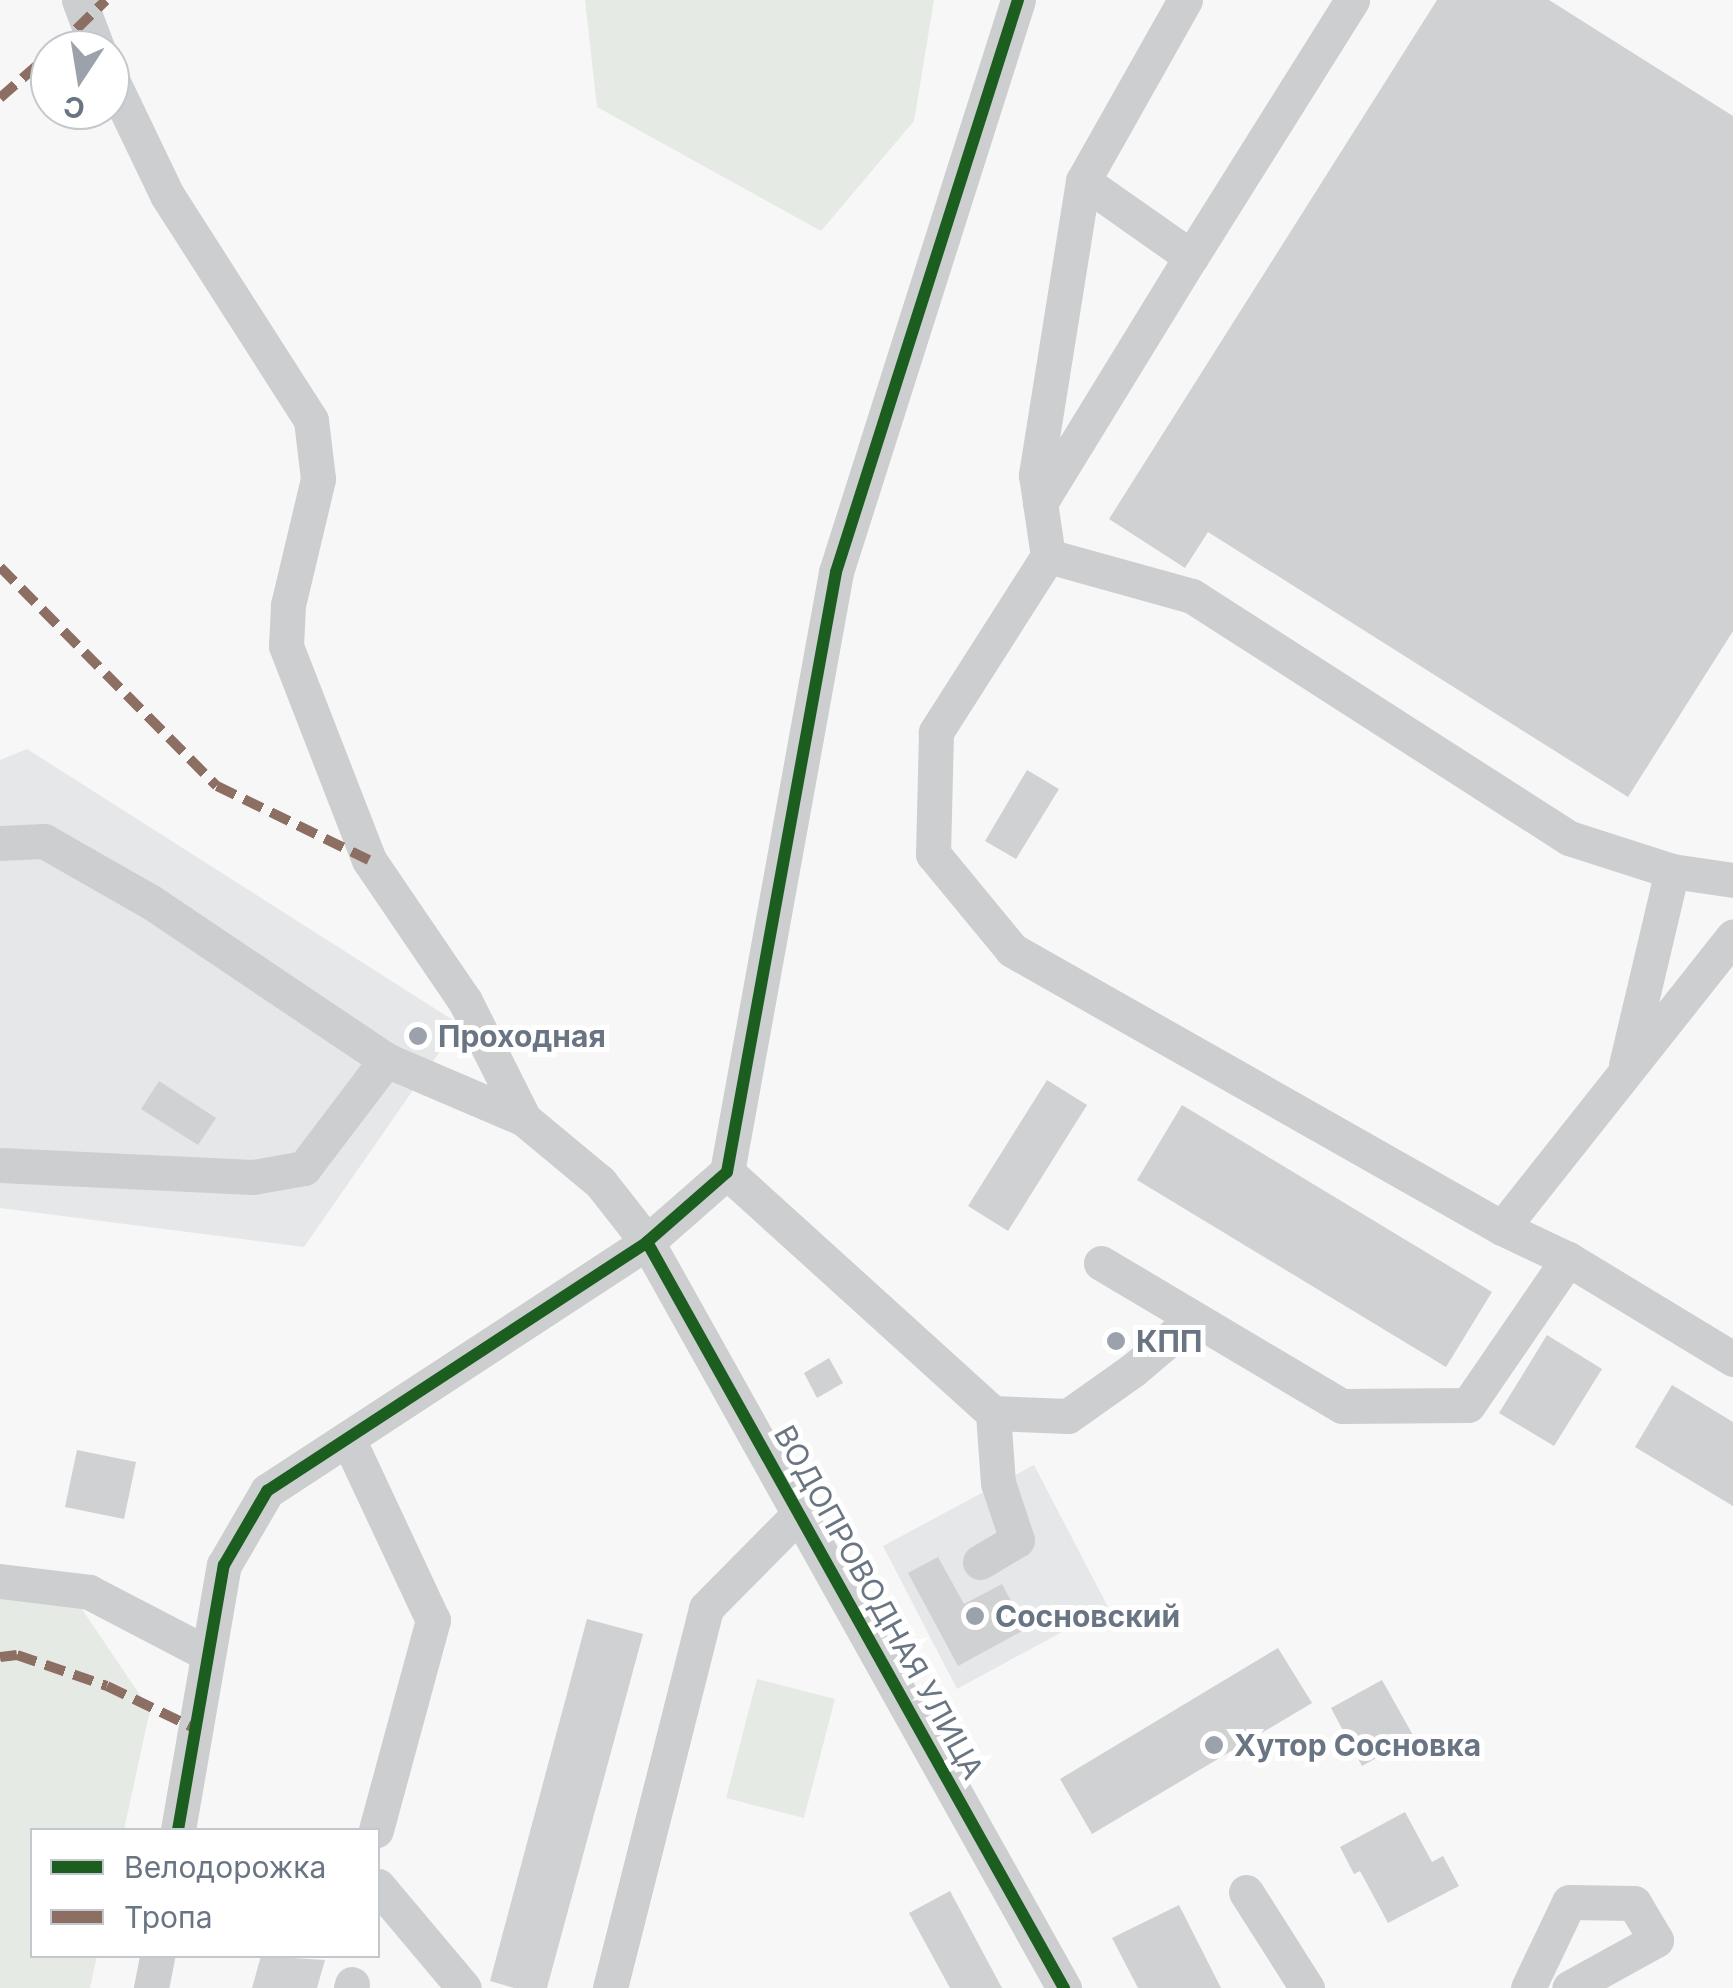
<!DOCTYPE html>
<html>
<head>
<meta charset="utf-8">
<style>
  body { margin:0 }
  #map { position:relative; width:1733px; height:1988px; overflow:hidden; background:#f7f7f7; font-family:Inter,sans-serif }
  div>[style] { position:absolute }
  .built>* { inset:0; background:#e6e7e8 }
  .green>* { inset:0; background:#e6eae5 }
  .building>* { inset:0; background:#d0d1d2 }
  .minor>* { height:35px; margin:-17.5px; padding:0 17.5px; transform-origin:17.5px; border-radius:17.5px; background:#cdced0 }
  .quiet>* { height:10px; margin-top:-5px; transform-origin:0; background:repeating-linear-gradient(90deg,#8d6e63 0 20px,transparent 0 30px) }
  .cycleway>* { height:12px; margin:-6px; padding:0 6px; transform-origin:6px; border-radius:6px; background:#1b5e20 }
  .dots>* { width:28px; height:28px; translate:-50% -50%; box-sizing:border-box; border:5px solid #fff; border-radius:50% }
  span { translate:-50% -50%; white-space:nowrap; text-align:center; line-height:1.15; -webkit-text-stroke:10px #fff; paint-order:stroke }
  .poi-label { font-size:30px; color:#6a7584; font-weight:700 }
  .left { translate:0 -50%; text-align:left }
  .street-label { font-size:30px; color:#6a7584 }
  .legend { position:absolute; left:30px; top:1828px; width:350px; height:130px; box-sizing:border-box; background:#fff; border:2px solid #c3c8ce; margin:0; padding:12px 18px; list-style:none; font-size:30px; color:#6a7584 }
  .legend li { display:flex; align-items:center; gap:20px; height:50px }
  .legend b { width:50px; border:2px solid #c3c8ce }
  .north { position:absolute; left:30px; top:30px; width:100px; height:100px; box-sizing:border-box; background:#fff; border:2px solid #c3c8ce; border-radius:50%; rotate:192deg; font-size:28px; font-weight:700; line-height:40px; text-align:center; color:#6a7584 }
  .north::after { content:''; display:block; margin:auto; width:35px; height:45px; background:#9ba2ac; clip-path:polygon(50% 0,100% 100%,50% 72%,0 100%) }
</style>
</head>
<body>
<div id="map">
  <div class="built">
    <div style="clip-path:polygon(27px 749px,459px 1024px,304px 1247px,0 1208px,0 760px)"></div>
    <div style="clip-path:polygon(1034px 1465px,1108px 1607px,957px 1689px,883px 1546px)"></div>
  </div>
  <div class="green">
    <div style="clip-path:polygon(585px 0,934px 0,914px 121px,821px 231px,597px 107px)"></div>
    <div style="clip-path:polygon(0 1577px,80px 1606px,150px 1710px,124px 1830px,32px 1830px,32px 1956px,97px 1956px,90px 1988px,0 1988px)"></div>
    <div style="clip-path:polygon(757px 1679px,835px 1699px,804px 1818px,726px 1798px)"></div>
  </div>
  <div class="building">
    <div style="clip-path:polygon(1437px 0,1549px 0,1733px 116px,1733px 631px,1628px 797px,1208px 532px,1185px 568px,1109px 519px)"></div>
    <div style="clip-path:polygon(1027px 770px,1059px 789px,1016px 859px,985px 841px)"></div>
    <div style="clip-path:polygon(1047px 1080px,1087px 1105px,1008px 1231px,968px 1206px)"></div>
    <div style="clip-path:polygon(159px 1081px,216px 1118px,198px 1145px,141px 1109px)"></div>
    <div style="clip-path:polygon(1182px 1105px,1492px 1292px,1446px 1367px,1137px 1180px)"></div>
    <div style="clip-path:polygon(1547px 1335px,1602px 1369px,1554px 1446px,1499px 1413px)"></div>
    <div style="clip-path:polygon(829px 1358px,843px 1383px,817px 1398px,804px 1373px)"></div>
    <div style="clip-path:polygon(1672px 1385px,1733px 1422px,1733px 1506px,1635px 1447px)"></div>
    <div style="clip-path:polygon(77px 1450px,136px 1462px,124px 1519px,65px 1507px)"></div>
    <div style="clip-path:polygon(938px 1557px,964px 1604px,1002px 1584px,1026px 1629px,958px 1666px,908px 1573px)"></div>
    <div style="clip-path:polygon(587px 1619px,643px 1634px,547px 1988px,514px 1988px,490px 1981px)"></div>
    <div style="clip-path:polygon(1278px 1648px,1312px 1703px,1092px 1834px,1060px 1779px)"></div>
    <div style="clip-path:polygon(1382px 1680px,1414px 1737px,1362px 1766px,1331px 1708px)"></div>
    <div style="clip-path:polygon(1405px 1812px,1432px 1862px,1443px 1856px,1459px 1886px,1388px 1923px,1360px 1871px,1354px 1874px,1340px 1847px)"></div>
    <div style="clip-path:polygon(950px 1891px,1002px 1988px,950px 1988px,909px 1913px)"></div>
    <div style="clip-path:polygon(1179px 1905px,1221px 1988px,1138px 1988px,1112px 1938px)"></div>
    <div style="clip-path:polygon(261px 1956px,325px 1960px,317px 1988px,252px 1988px)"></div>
  </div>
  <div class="minor">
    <div style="left:79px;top:0;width:53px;rotate:69.2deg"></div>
    <div style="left:1185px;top:0;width:208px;rotate:119.4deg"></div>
    <div style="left:1083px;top:181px;width:298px;rotate:99.1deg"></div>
    <div style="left:1036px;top:475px;width:82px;rotate:81.6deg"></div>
    <div style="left:1048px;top:556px;width:209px;rotate:122.5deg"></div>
    <div style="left:936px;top:732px;width:122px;rotate:91.4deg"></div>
    <div style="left:933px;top:854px;width:124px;rotate:50.5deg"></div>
    <div style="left:1012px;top:950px;width:563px;rotate:29.57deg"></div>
    <div style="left:1502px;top:1228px;width:73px;rotate:25.2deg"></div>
    <div style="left:1568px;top:1259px;width:193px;rotate:31.2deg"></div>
    <div style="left:110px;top:76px;width:132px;rotate:64.4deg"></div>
    <div style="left:167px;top:195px;width:267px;rotate:57.4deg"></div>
    <div style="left:311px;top:420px;width:59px;rotate:83.2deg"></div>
    <div style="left:318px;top:479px;width:130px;rotate:103.4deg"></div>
    <div style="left:288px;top:605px;width:41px;rotate:92.8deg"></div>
    <div style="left:286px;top:646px;width:230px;rotate:68.8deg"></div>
    <div style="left:369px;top:860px;width:171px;rotate:55.8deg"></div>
    <div style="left:465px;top:1001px;width:132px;rotate:63.4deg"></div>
    <div style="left:1083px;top:181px;width:132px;rotate:35.1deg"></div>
    <div style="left:1191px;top:257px;width:303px;rotate:-57.9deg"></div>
    <div style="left:1040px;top:503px;width:289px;rotate:-58.5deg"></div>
    <div style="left:1048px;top:556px;width:149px;rotate:15.5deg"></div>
    <div style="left:1192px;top:596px;width:448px;rotate:32.7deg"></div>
    <div style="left:1569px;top:838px;width:108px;rotate:17.8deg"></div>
    <div style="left:1672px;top:871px;width:62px;rotate:8.4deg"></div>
    <div style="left:0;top:843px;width:44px;rotate:-2.6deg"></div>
    <div style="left:44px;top:841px;width:123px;rotate:29.7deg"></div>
    <div style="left:151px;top:902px;width:283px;rotate:33.9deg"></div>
    <div style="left:386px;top:1060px;width:150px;rotate:23.1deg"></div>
    <div style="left:524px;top:1119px;width:99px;rotate:39.7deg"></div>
    <div style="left:600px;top:1182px;width:76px;rotate:51.9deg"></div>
    <div style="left:647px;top:1242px;width:855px;rotate:60.8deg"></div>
    <div style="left:1626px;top:1065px;width:199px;rotate:-76.7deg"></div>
    <div style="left:0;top:1165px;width:253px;rotate:2.7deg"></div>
    <div style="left:253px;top:1177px;width:52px;rotate:-10deg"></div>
    <div style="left:304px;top:1168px;width:136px;rotate:-52.8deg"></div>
    <div style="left:727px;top:1172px;width:359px;rotate:42.2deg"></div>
    <div style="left:993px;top:1413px;width:75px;rotate:2.3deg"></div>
    <div style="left:1068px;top:1416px;width:80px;rotate:-35.3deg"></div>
    <div style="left:1133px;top:1370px;width:79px;rotate:-40.4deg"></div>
    <div style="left:1502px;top:1228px;width:372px;rotate:-51.6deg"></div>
    <div style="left:1101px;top:1263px;width:280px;rotate:30.7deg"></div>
    <div style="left:1342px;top:1406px;width:126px;rotate:-0.5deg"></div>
    <div style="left:1468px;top:1405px;width:177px;rotate:-55.6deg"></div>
    <div style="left:349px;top:1441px;width:198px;rotate:64.9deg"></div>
    <div style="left:433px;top:1620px;width:218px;rotate:105.2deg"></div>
    <div style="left:980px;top:1562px;width:43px;rotate:-30.7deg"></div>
    <div style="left:1017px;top:1540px;width:60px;rotate:-108.4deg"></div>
    <div style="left:998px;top:1483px;width:70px;rotate:-94.1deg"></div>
    <div style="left:0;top:1581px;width:90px;rotate:7deg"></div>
    <div style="left:89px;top:1592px;width:134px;rotate:27.5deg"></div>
    <div style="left:178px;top:1830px;width:269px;rotate:-80.2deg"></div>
    <div style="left:224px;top:1565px;width:86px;rotate:-59.8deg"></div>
    <div style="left:267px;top:1491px;width:454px;rotate:-33.2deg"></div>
    <div style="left:647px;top:1242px;width:106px;rotate:-41.2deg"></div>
    <div style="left:727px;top:1172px;width:610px;rotate:-79.7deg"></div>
    <div style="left:836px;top:572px;width:600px;rotate:-72.35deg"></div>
    <div style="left:378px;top:1886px;width:133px;rotate:49.9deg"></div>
    <div style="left:1246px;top:1892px;width:114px;rotate:57.6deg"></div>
    <div style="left:151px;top:1988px;width:33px;rotate:-79deg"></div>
    <div style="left:351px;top:1988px;width:4px;rotate:-76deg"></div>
    <div style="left:610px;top:1988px;width:392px;rotate:-75.8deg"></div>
    <div style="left:706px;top:1608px;width:135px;rotate:-45.3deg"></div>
    <div style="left:1528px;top:1988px;width:95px;rotate:-64.5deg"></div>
    <div style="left:1569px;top:1902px;width:65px;rotate:0.9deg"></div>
    <div style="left:1634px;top:1903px;width:43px;rotate:59.3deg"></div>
    <div style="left:1656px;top:1940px;width:99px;rotate:151.1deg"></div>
  </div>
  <div class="quiet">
    <div style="left:55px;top:50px;width:71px;rotate:-44.4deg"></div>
    <div style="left:0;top:98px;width:67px;rotate:-41.3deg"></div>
    <div style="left:0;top:567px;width:308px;rotate:45.3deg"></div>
    <div style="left:217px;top:786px;width:169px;rotate:26deg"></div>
    <div style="left:0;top:1657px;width:17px;rotate:-7deg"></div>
    <div style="left:17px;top:1655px;width:95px;rotate:19deg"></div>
    <div style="left:107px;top:1686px;width:99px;rotate:25.8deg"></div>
  </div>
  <div class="cycleway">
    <div style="left:647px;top:1242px;width:855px;rotate:60.8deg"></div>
    <div style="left:178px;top:1830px;width:269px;rotate:-80.2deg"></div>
    <div style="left:224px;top:1565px;width:86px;rotate:-59.8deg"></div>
    <div style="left:267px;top:1491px;width:454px;rotate:-33.2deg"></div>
    <div style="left:647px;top:1242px;width:106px;rotate:-41.2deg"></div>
    <div style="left:727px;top:1172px;width:610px;rotate:-79.7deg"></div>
    <div style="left:836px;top:572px;width:600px;rotate:-72.35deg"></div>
  </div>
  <div class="dots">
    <div style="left:418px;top:1036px;background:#9ba2ac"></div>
    <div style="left:1116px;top:1341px;background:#9ba2ac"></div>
    <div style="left:975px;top:1616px;background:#9ba2ac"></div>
    <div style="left:1214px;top:1745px;background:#9ba2ac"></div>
  </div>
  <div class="poi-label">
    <span class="left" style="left:438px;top:1036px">Проходная</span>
    <span class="left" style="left:1136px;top:1341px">КПП</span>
    <span class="left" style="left:995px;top:1616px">Сосновский</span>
    <span class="left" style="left:1234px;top:1745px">Хутор Сосновка</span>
  </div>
  <div class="street-label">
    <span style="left:879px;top:1602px;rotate:61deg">ВОДОПРОВОДНАЯ УЛИЦА</span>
  </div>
  <ul class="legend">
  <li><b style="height:12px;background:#1b5e20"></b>Велодорожка</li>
  <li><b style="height:12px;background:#8d6e63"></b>Тропа</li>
  </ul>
  <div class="north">С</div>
</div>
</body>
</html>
